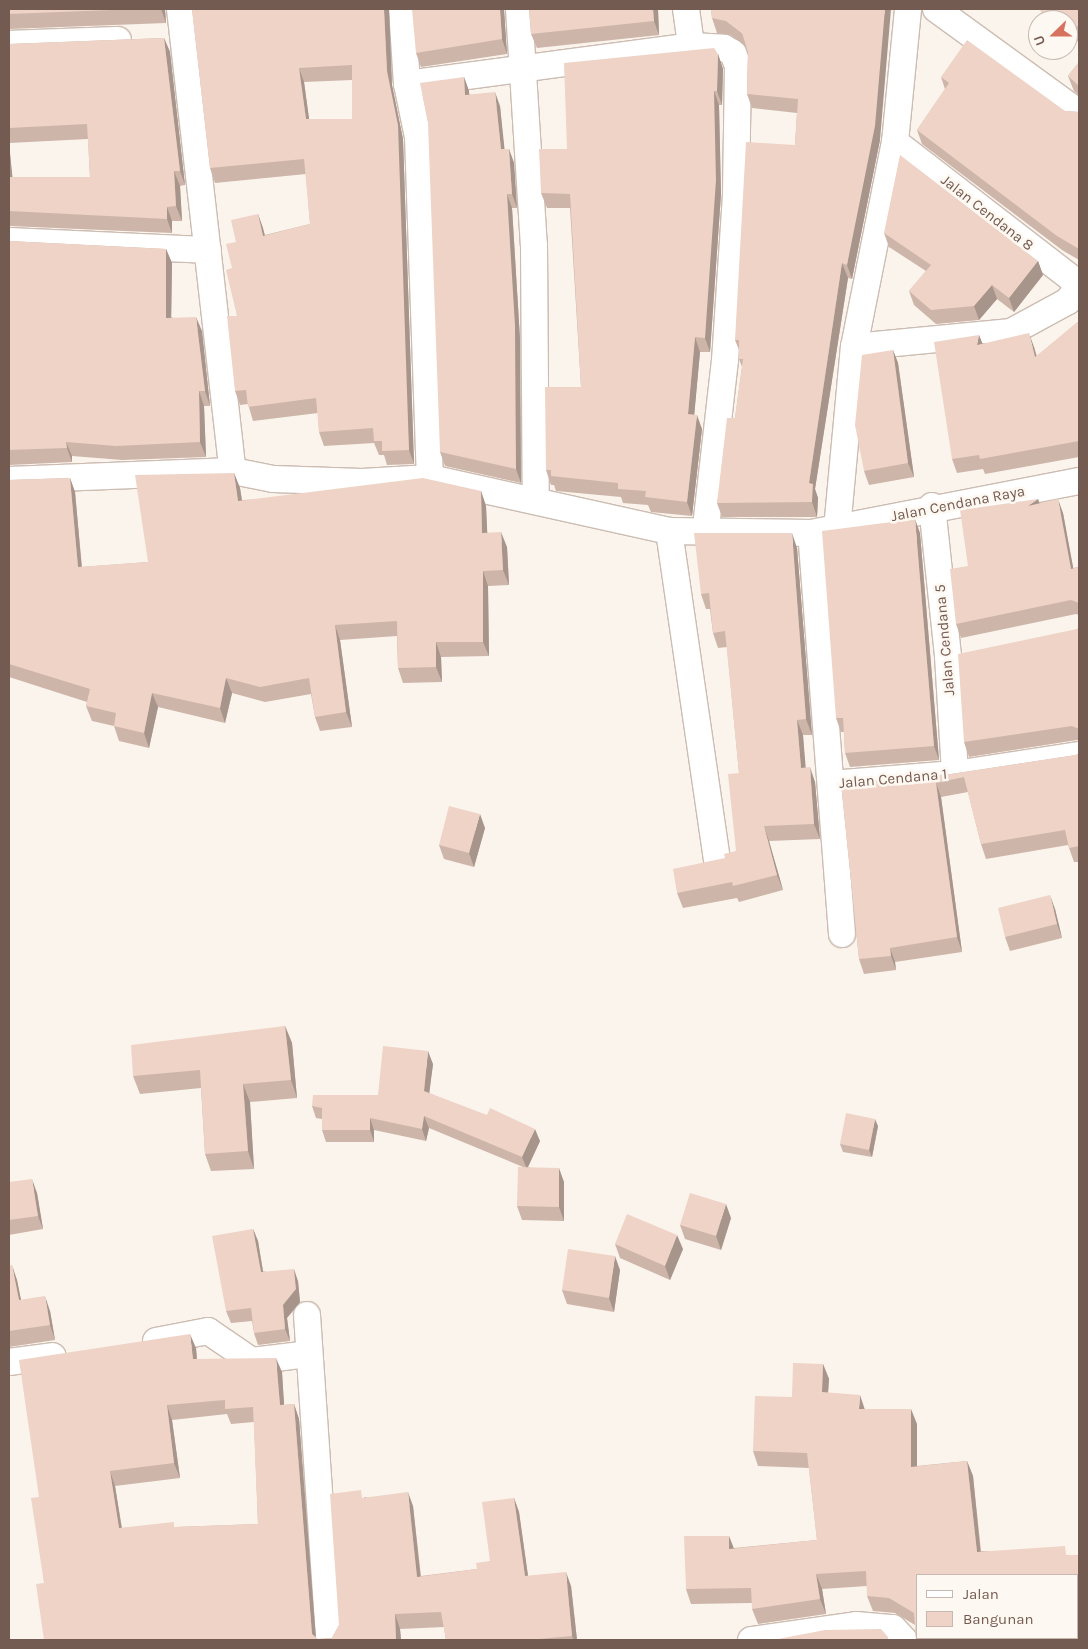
<!DOCTYPE html>
<html>
<head>
<meta charset="utf-8">
<style>
  body { margin:0 }
  #map { position:relative; width:1088px; height:1649px; overflow:hidden; background:#fbf4ec; font-family:Karla,sans-serif }
  div>[style] { position:absolute }
  .roads { filter:drop-shadow(1px 0 #ccbcb2) drop-shadow(-1px 0 #ccbcb2) drop-shadow(0 1px #ccbcb2) drop-shadow(0 -1px #ccbcb2) }
  .minor>* { height:26px; margin:-13px; padding:0 13px; transform-origin:13px; border-radius:13px; background:#fff }
  .wall>* { inset:0; background:#cdb5aa }
  .shaded-wall>* { inset:0; background:#a7948b }
  .building>* { inset:0; background:#eed3c6 }
  span { translate:-50% -50%; white-space:nowrap; text-align:center; line-height:1.15; -webkit-text-stroke:5px #fef8f2; paint-order:stroke }
  .street-label { font-size:15px; color:#745b51 }
  .frame { position:absolute; inset:0; border:10px solid #745b51; pointer-events:none }
  .legend { position:absolute; left:916px; top:1574px; width:162px; height:65px; box-sizing:border-box; background:#fef8f2; border:1px solid #c7b9b2; margin:0; padding:6px 9px; list-style:none; font-size:15px; color:#745b51 }
  .legend li { display:flex; align-items:center; gap:10px; height:25px }
  .legend b { width:25px; border:1px solid #c7b9b2 }
  .north { position:absolute; left:1028px; top:10px; width:50px; height:50px; box-sizing:border-box; background:#fef8f2; border:1px solid #c7b9b2; border-radius:50%; rotate:248deg; font-size:14px; font-weight:700; line-height:20px; text-align:center; color:#745b51 }
  .north::after { content:''; display:block; margin:auto; width:18px; height:22px; background:#d7725e; clip-path:polygon(50% 0,100% 100%,50% 72%,0 100%) }
</style>
</head>
<body>
<div id="map">
  <div class="roads">
    <div class="minor">
      <div style="left:180px;top:9px;width:465px;rotate:83.5deg"></div>
      <div style="left:233px;top:471px;width:41px;rotate:11.3deg"></div>
      <div style="left:273px;top:479px;width:89px;rotate:1.9deg"></div>
      <div style="left:362px;top:482px;width:68px;rotate:-3.4deg"></div>
      <div style="left:430px;top:478px;width:245px;rotate:12.5deg"></div>
      <div style="left:669px;top:531px;width:142px;rotate:0.8deg"></div>
      <div style="left:402px;top:9px;width:75px;rotate:86.2deg"></div>
      <div style="left:407px;top:84px;width:54px;rotate:78.3deg"></div>
      <div style="left:418px;top:137px;width:341px;rotate:88deg"></div>
      <div style="left:519px;top:9px;width:236px;rotate:86.4deg"></div>
      <div style="left:534px;top:245px;width:256px;rotate:89.6deg"></div>
      <div style="left:686px;top:9px;width:37px;rotate:82deg"></div>
      <div style="left:936px;top:9px;width:177px;rotate:36deg"></div>
      <div style="left:9px;top:44px;width:109px;rotate:-2.1deg"></div>
      <div style="left:407px;top:84px;width:287px;rotate:-7.6deg"></div>
      <div style="left:691px;top:46px;width:33px;rotate:3deg"></div>
      <div style="left:724px;top:48px;width:10px;rotate:29deg"></div>
      <div style="left:733px;top:53px;width:14px;rotate:69deg"></div>
      <div style="left:738px;top:66px;width:129px;rotate:90.9deg"></div>
      <div style="left:736px;top:195px;width:165px;rotate:93.8deg"></div>
      <div style="left:725px;top:360px;width:176px;rotate:96.5deg"></div>
      <div style="left:895px;top:142px;width:232px;rotate:37.7deg"></div>
      <div style="left:9px;top:241px;width:199px;rotate:2.6deg"></div>
      <div style="left:854px;top:347px;width:158px;rotate:-5.5deg"></div>
      <div style="left:1011px;top:332px;width:65px;rotate:-28.5deg"></div>
      <div style="left:1068px;top:301px;width:19px;rotate:-55deg"></div>
      <div style="left:9px;top:480px;width:224px;rotate:-2.3deg"></div>
      <div style="left:932px;top:506px;width:151px;rotate:83.9deg"></div>
      <div style="left:948px;top:656px;width:118px;rotate:86.6deg"></div>
      <div style="left:837px;top:529px;width:183px;rotate:-84.7deg"></div>
      <div style="left:854px;top:347px;width:209px;rotate:-78.7deg"></div>
      <div style="left:895px;top:142px;width:134px;rotate:-84.4deg"></div>
      <div style="left:669px;top:531px;width:332px;rotate:81.7deg"></div>
      <div style="left:831px;top:784px;width:124px;rotate:-4.6deg"></div>
      <div style="left:955px;top:774px;width:125px;rotate:-8.7deg"></div>
      <div style="left:842px;top:934px;width:402px;rotate:-94.4deg"></div>
      <div style="left:811px;top:533px;width:273px;rotate:-11deg"></div>
      <div style="left:307px;top:1315px;width:326px;rotate:86.1deg"></div>
      <div style="left:156px;top:1341px;width:53px;rotate:-10.9deg"></div>
      <div style="left:208px;top:1331px;width:53px;rotate:34.3deg"></div>
      <div style="left:252px;top:1361px;width:56px;rotate:-7.1deg"></div>
      <div style="left:9px;top:1362px;width:44px;rotate:-7.8deg"></div>
      <div style="left:751px;top:1640px;width:106px;rotate:-8.1deg"></div>
      <div style="left:856px;top:1625px;width:37px;rotate:5deg"></div>
      <div style="left:893px;top:1628px;width:16px;rotate:47deg"></div>
    </div>
  </div>
  <div class="wall">
    <div style="clip-path:polygon(9px 9px,165px 9px,166px 23px,9px 29px)"></div>
    <div style="clip-path:polygon(evenodd,192px 9px,389px 9px,392px 85px,403px 139px,414px 464px,387px 465px,384px 455px,379px 455px,374px 443px,324px 446px,319px 432px,318px 413px,253px 421px,248px 404px,240px 405px,235px 391px,237px 316px,232px 268px,236px 242px,258px 214px,265px 235px,310px 224px,306px 174px,215px 183px,210px 168px,192px 9px,352px 80px,352px 119px,309px 119px,304px 82px,352px 80px)"></div>
    <div style="clip-path:polygon(504px 9px,507px 54px,421px 67px,416px 53px)"></div>
    <div style="clip-path:polygon(529px 9px,658px 9px,659px 35px,537px 48px,531px 34px)"></div>
    <div style="clip-path:polygon(711px 9px,880px 140px,852px 279px,848px 278px,815px 489px,818px 498px,817px 517px,722px 517px,717px 503px,735px 418px,742px 367px,739px 359px,739px 350px,735px 340px,795px 145px,797px 113px,752px 108px,747px 94px,748px 52px,746px 47px,731px 35px,717px 33px,712px 18px)"></div>
    <div style="clip-path:polygon(1079px 9px,1079px 41px,1068px 43px,1068px 20px)"></div>
    <div style="clip-path:polygon(evenodd,164px 38px,170px 52px,185px 185px,180px 186px,182px 221px,172px 221px,172px 233px,9px 226px,9px 44px,164px 38px,88px 139px,90px 177px,12px 177px,9px 143px,88px 139px)"></div>
    <div style="clip-path:polygon(718px 54px,723px 69px,722px 105px,719px 105px,721px 194px,710px 352px,700px 352px,694px 415px,702px 429px,692px 516px,651px 512px,648px 505px,623px 503px,621px 497px,556px 491px,554px 485px,551px 485px,546px 470px,581px 387px,570px 208px,547px 208px,541px 193px,567px 149px)"></div>
    <div style="clip-path:polygon(1079px 62px,1079px 95px,1074px 91px,1068px 76px)"></div>
    <div style="clip-path:polygon(464px 77px,469px 91px,469px 94px,500px 106px,504px 149px,509px 149px,514px 163px,517px 208px,512px 208px,520px 339px,521px 483px,445px 466px,440px 452px)"></div>
    <div style="clip-path:polygon(941px 77px,1065px 111px,1079px 112px,1079px 260px,1062px 250px,922px 144px,917px 130px,945px 89px)"></div>
    <div style="clip-path:polygon(884px 233px,1038px 261px,1043px 275px,1014px 312px,997px 299px,979px 320px,936px 324px,914px 305px,909px 291px,926px 271px,889px 247px)"></div>
    <div style="clip-path:polygon(9px 241px,166px 249px,172px 263px,171px 317px,202px 331px,210px 406px,204px 406px,206px 457px,122px 460px,72px 456px,72px 462px,9px 465px)"></div>
    <div style="clip-path:polygon(1079px 321px,1079px 457px,985px 474px,983px 469px,957px 473px,952px 459px,979px 335px,982px 343px,1034px 347px,1037px 356px)"></div>
    <div style="clip-path:polygon(893px 350px,898px 363px,914px 477px,869px 485px,864px 471px)"></div>
    <div style="clip-path:polygon(234px 473px,240px 488px,242px 500px,481px 491px,486px 506px,487px 532px,507px 547px,509px 585px,488px 586px,489px 656px,441px 657px,442px 682px,403px 683px,398px 668px,397px 636px,340px 640px,352px 727px,320px 731px,315px 717px,311px 694px,265px 702px,232px 693px,225px 723px,158px 707px,149px 748px,119px 741px,114px 726px,92px 721px,86px 706px,87px 702px,9px 677px,9px 480px,70px 478px,75px 492px,82px 567px,148px 562px)"></div>
    <div style="clip-path:polygon(1038px 499px,1039px 503px,1063px 513px,1073px 568px,1079px 567px,1079px 615px,1076px 614px,961px 638px,956px 624px,968px 566px)"></div>
    <div style="clip-path:polygon(920px 533px,939px 760px,850px 767px,845px 753px,844px 732px,841px 732px,836px 718px)"></div>
    <div style="clip-path:polygon(797px 548px,812px 735px,803px 735px,805px 767px,815px 782px,820px 839px,769px 841px,783px 890px,739px 902px,737px 898px,683px 908px,677px 893px,736px 851px,739px 773px,727px 647px,718px 648px,713px 633px,710px 609px,706px 609px,701px 594px)"></div>
    <div style="clip-path:polygon(1079px 628px,1079px 741px,1077px 740px,969px 757px,964px 742px,1077px 629px)"></div>
    <div style="clip-path:polygon(1079px 753px,1079px 862px,1074px 862px,1068px 845px,986px 859px,981px 844px,968px 792px,941px 797px,962px 952px,895px 962px,896px 970px,864px 974px,859px 959px,841px 783px,951px 774px,1076px 755px)"></div>
    <div style="clip-path:polygon(485px 828px,474px 867px,444px 859px,439px 845px)"></div>
    <div style="clip-path:polygon(1055px 909px,1062px 938px,1010px 951px,1005px 937px)"></div>
    <div style="clip-path:polygon(285px 1026px,292px 1043px,297px 1098px,250px 1102px,254px 1169px,211px 1171px,205px 1154px,201px 1088px,140px 1094px,133px 1076px)"></div>
    <div style="clip-path:polygon(433px 1064px,429px 1093px,540px 1141px,528px 1167px,564px 1182px,564px 1221px,522px 1220px,517px 1206px,523px 1167px,429px 1128px,426px 1141px,374px 1130px,374px 1142px,326px 1142px,322px 1130px,322px 1119px,316px 1118px,312px 1106px,378px 1095px)"></div>
    <div style="clip-path:polygon(878px 1126px,872px 1157px,843px 1152px,840px 1144px)"></div>
    <div style="clip-path:polygon(9px 1182px,37px 1193px,43px 1229px,9px 1235px)"></div>
    <div style="clip-path:polygon(731px 1218px,721px 1250px,685px 1239px,680px 1225px)"></div>
    <div style="clip-path:polygon(253px 1229px,258px 1241px,263px 1271px,298px 1281px,300px 1302px,287px 1318px,290px 1341px,258px 1345px,254px 1333px,252px 1321px,231px 1323px,226px 1311px)"></div>
    <div style="clip-path:polygon(615px 1244px,683px 1249px,670px 1280px,620px 1258px)"></div>
    <div style="clip-path:polygon(9px 1266px,17px 1280px,21px 1300px,50px 1311px,55px 1340px,9px 1347px)"></div>
    <div style="clip-path:polygon(620px 1270px,614px 1312px,567px 1304px,562px 1290px)"></div>
    <div style="clip-path:polygon(evenodd,196px 1348px,197px 1359px,282px 1372px,284px 1405px,294px 1404px,299px 1419px,316px 1638px,318px 1639px,332px 1638px,339px 1625px,364px 1497px,413px 1506px,421px 1576px,477px 1569px,490px 1561px,514px 1498px,519px 1512px,528px 1576px,571px 1586px,577px 1640px,446px 1640px,444px 1627px,400px 1629px,401px 1640px,44px 1640px,44px 1583px,39px 1497px,196px 1348px,227px 1414px,231px 1424px,254px 1422px,258px 1524px,176px 1527px,122px 1528px,115px 1486px,180px 1478px,172px 1420px,227px 1414px)"></div>
    <div style="clip-path:polygon(823px 1364px,829px 1379px,828px 1393px,865px 1409px,917px 1424px,917px 1466px,967px 1461px,973px 1476px,981px 1551px,1068px 1555px,1079px 1555px,1079px 1595px,1077px 1595px,1077px 1575px,917px 1575px,986px 1638px,986px 1640px,916px 1640px,915px 1625px,895px 1613px,873px 1611px,867px 1596px,867px 1586px,822px 1589px,826px 1614px,758px 1624px,752px 1609px,752px 1603px,691px 1604px,686px 1589px,734px 1548px,817px 1540px,809px 1468px,758px 1466px,753px 1451px,792px 1397px)"></div>
  </div>
  <div class="shaded-wall">
    <div style="clip-path:polygon(161px 9px,165px 9px,166px 23px)"></div>
    <div style="clip-path:polygon(384px 9px,389px 9px,392px 85px,403px 139px,414px 464px,409px 450px,387px 71px)"></div>
    <div style="clip-path:polygon(500px 9px,504px 9px,507px 54px,502px 39px)"></div>
    <div style="clip-path:polygon(653px 9px,658px 9px,659px 35px,654px 21px)"></div>
    <div style="clip-path:polygon(885px 9px,891px 9px,880px 140px,852px 279px,847px 265px)"></div>
    <div style="clip-path:polygon(164px 38px,170px 52px,185px 185px,180px 171px)"></div>
    <div style="clip-path:polygon(718px 54px,723px 69px,722px 105px,717px 91px)"></div>
    <div style="clip-path:polygon(299px 68px,304px 82px,311px 133px,306px 119px)"></div>
    <div style="clip-path:polygon(464px 77px,469px 91px,470px 109px,465px 95px)"></div>
    <div style="clip-path:polygon(714px 91px,719px 105px,721px 194px,710px 352px,705px 338px)"></div>
    <div style="clip-path:polygon(495px 92px,500px 106px,506px 163px,501px 149px)"></div>
    <div style="clip-path:polygon(9px 142px,9px 143px,14px 192px,9px 178px)"></div>
    <div style="clip-path:polygon(509px 149px,514px 163px,517px 208px,512px 194px)"></div>
    <div style="clip-path:polygon(174px 171px,180px 186px,182px 221px,176px 206px)"></div>
    <div style="clip-path:polygon(507px 194px,512px 208px,520px 339px,521px 483px,516px 469px)"></div>
    <div style="clip-path:polygon(167px 207px,172px 221px,172px 233px,167px 219px)"></div>
    <div style="clip-path:polygon(258px 214px,263px 228px,268px 250px,263px 236px)"></div>
    <div style="clip-path:polygon(166px 249px,172px 263px,171px 332px,166px 318px)"></div>
    <div style="clip-path:polygon(1038px 261px,1043px 275px,1014px 312px,1009px 298px)"></div>
    <div style="clip-path:polygon(842px 263px,848px 278px,815px 489px,818px 498px,817px 517px,812px 502px,809px 483px)"></div>
    <div style="clip-path:polygon(992px 285px,997px 299px,979px 320px,974px 306px)"></div>
    <div style="clip-path:polygon(196px 317px,202px 331px,210px 406px,205px 391px)"></div>
    <div style="clip-path:polygon(1029px 333px,1034px 347px,1040px 372px,1035px 357px)"></div>
    <div style="clip-path:polygon(979px 335px,985px 350px,977px 345px)"></div>
    <div style="clip-path:polygon(695px 337px,700px 352px,693px 429px,688px 414px)"></div>
    <div style="clip-path:polygon(893px 350px,898px 363px,914px 477px,908px 463px)"></div>
    <div style="clip-path:polygon(199px 391px,204px 406px,206px 457px,200px 442px)"></div>
    <div style="clip-path:polygon(697px 415px,702px 429px,692px 516px,687px 502px)"></div>
    <div style="clip-path:polygon(66px 442px,72px 456px,72px 462px,67px 448px)"></div>
    <div style="clip-path:polygon(234px 473px,240px 488px,244px 515px,238px 501px)"></div>
    <div style="clip-path:polygon(70px 478px,75px 492px,83px 582px,78px 567px)"></div>
    <div style="clip-path:polygon(481px 491px,486px 506px,488px 548px,482px 533px)"></div>
    <div style="clip-path:polygon(1038px 499px,1043px 513px,1028px 506px)"></div>
    <div style="clip-path:polygon(1058px 499px,1063px 513px,1076px 583px,1071px 569px)"></div>
    <div style="clip-path:polygon(915px 519px,920px 533px,939px 760px,934px 746px)"></div>
    <div style="clip-path:polygon(501px 532px,507px 547px,509px 585px,503px 570px)"></div>
    <div style="clip-path:polygon(792px 533px,797px 548px,812px 735px,806px 719px)"></div>
    <div style="clip-path:polygon(483px 571px,488px 586px,489px 656px,483px 642px)"></div>
    <div style="clip-path:polygon(335px 625px,340px 640px,352px 727px,346px 712px)"></div>
    <div style="clip-path:polygon(436px 642px,441px 657px,442px 682px,436px 667px)"></div>
    <div style="clip-path:polygon(226px 678px,232px 693px,225px 723px,220px 708px)"></div>
    <div style="clip-path:polygon(152px 693px,158px 707px,149px 748px,144px 733px)"></div>
    <div style="clip-path:polygon(797px 720px,803px 735px,807px 783px,801px 768px)"></div>
    <div style="clip-path:polygon(810px 767px,815px 782px,820px 839px,814px 824px)"></div>
    <div style="clip-path:polygon(936px 783px,941px 797px,962px 952px,957px 937px)"></div>
    <div style="clip-path:polygon(480px 814px,485px 828px,474px 867px,469px 853px)"></div>
    <div style="clip-path:polygon(764px 826px,769px 841px,783px 890px,777px 875px)"></div>
    <div style="clip-path:polygon(1050px 895px,1055px 909px,1062px 938px,1057px 924px)"></div>
    <div style="clip-path:polygon(890px 948px,895px 962px,896px 970px,891px 956px)"></div>
    <div style="clip-path:polygon(285px 1026px,292px 1043px,297px 1098px,291px 1080px)"></div>
    <div style="clip-path:polygon(428px 1051px,433px 1064px,428px 1103px,424px 1091px)"></div>
    <div style="clip-path:polygon(243px 1084px,250px 1102px,254px 1169px,248px 1151px)"></div>
    <div style="clip-path:polygon(424px 1116px,429px 1128px,426px 1141px,422px 1129px)"></div>
    <div style="clip-path:polygon(370px 1118px,374px 1130px,374px 1142px,370px 1130px)"></div>
    <div style="clip-path:polygon(875px 1119px,878px 1126px,872px 1157px,869px 1150px)"></div>
    <div style="clip-path:polygon(535px 1129px,540px 1141px,527px 1169px,522px 1157px)"></div>
    <div style="clip-path:polygon(559px 1168px,564px 1182px,564px 1221px,559px 1207px)"></div>
    <div style="clip-path:polygon(32px 1179px,37px 1193px,43px 1229px,38px 1216px)"></div>
    <div style="clip-path:polygon(726px 1204px,731px 1218px,721px 1250px,716px 1236px)"></div>
    <div style="clip-path:polygon(253px 1229px,258px 1241px,265px 1284px,261px 1272px)"></div>
    <div style="clip-path:polygon(677px 1235px,683px 1249px,670px 1280px,665px 1266px)"></div>
    <div style="clip-path:polygon(615px 1256px,620px 1270px,614px 1312px,609px 1298px)"></div>
    <div style="clip-path:polygon(12px 1265px,17px 1280px,24px 1315px,19px 1300px)"></div>
    <div style="clip-path:polygon(294px 1269px,298px 1281px,300px 1302px,287px 1318px,290px 1341px,285px 1329px,283px 1305px)"></div>
    <div style="clip-path:polygon(45px 1296px,50px 1311px,55px 1340px,50px 1325px)"></div>
    <div style="clip-path:polygon(190px 1334px,196px 1348px,198px 1374px,193px 1359px)"></div>
    <div style="clip-path:polygon(276px 1358px,282px 1372px,285px 1419px,280px 1405px)"></div>
    <div style="clip-path:polygon(823px 1364px,829px 1379px,827px 1407px,822px 1392px)"></div>
    <div style="clip-path:polygon(860px 1395px,865px 1410px,859px 1409px)"></div>
    <div style="clip-path:polygon(294px 1404px,299px 1419px,316px 1640px,312px 1634px)"></div>
    <div style="clip-path:polygon(167px 1405px,172px 1420px,180px 1478px,174px 1463px)"></div>
    <div style="clip-path:polygon(911px 1409px,917px 1424px,917px 1482px,911px 1467px)"></div>
    <div style="clip-path:polygon(967px 1461px,973px 1476px,982px 1567px,977px 1552px)"></div>
    <div style="clip-path:polygon(110px 1471px,115px 1486px,124px 1543px,119px 1528px)"></div>
    <div style="clip-path:polygon(408px 1492px,413px 1506px,422px 1591px,417px 1577px)"></div>
    <div style="clip-path:polygon(514px 1498px,519px 1512px,530px 1590px,525px 1576px)"></div>
    <div style="clip-path:polygon(729px 1536px,735px 1551px,729px 1549px)"></div>
    <div style="clip-path:polygon(566px 1572px,571px 1586px,577px 1640px,574px 1640px,572px 1636px)"></div>
    <div style="clip-path:polygon(816px 1574px,822px 1589px,826px 1614px,820px 1599px)"></div>
    <div style="clip-path:polygon(395px 1614px,400px 1629px,401px 1640px,396px 1640px)"></div>
    <div style="clip-path:polygon(982px 1638px,986px 1638px,986px 1640px,982px 1640px)"></div>
  </div>
  <div class="building">
    <div style="clip-path:polygon(9px 9px,137px 9px,9px 14px)"></div>
    <div style="clip-path:polygon(evenodd,192px 9px,384px 9px,387px 71px,398px 125px,409px 450px,382px 451px,382px 441px,374px 441px,373px 428px,319px 432px,316px 398px,248px 407px,246px 390px,235px 391px,227px 316px,237px 316px,226px 270px,232px 268px,226px 244px,236px 242px,231px 220px,258px 214px,263px 236px,310px 224px,304px 159px,210px 168px,192px 9px,352px 65px,352px 119px,306px 119px,299px 68px,352px 65px)"></div>
    <div style="clip-path:polygon(412px 9px,500px 9px,502px 39px,416px 53px)"></div>
    <div style="clip-path:polygon(529px 9px,653px 9px,654px 21px,531px 34px)"></div>
    <div style="clip-path:polygon(711px 9px,885px 9px,875px 126px,847px 265px,842px 263px,809px 483px,813px 484px,812px 502px,717px 503px,727px 418px,735px 418px,743px 359px,739px 359px,739px 340px,735px 340px,746px 142px,795px 145px,798px 99px,747px 94px,748px 52px,742px 33px,726px 21px,712px 18px)"></div>
    <div style="clip-path:polygon(1040px 9px,1079px 9px,1079px 26px,1068px 28px,1068px 20px,1043px 20px)"></div>
    <div style="clip-path:polygon(164px 38px,180px 171px,174px 171px,176px 206px,167px 207px,167px 219px,9px 211px,9px 177px,90px 177px,87px 124px,9px 128px,9px 44px)"></div>
    <div style="clip-path:polygon(967px 40px,1065px 111px,1079px 112px,1079px 249px,1057px 236px,917px 130px,949px 83px,941px 77px)"></div>
    <div style="clip-path:polygon(714px 48px,718px 54px,717px 91px,714px 91px,716px 180px,705px 338px,695px 337px,688px 414px,697px 415px,687px 502px,645px 497px,646px 491px,618px 489px,618px 483px,551px 476px,551px 470px,546px 470px,545px 387px,581px 387px,570px 194px,541px 193px,539px 149px,567px 149px,564px 63px)"></div>
    <div style="clip-path:polygon(1079px 62px,1079px 86px,1068px 76px)"></div>
    <div style="clip-path:polygon(464px 77px,465px 95px,495px 92px,501px 149px,509px 149px,512px 194px,507px 194px,515px 325px,516px 469px,440px 452px,428px 123px,420px 83px)"></div>
    <div style="clip-path:polygon(900px 155px,1038px 261px,1009px 298px,992px 285px,974px 306px,931px 310px,909px 291px,931px 265px,884px 233px)"></div>
    <div style="clip-path:polygon(9px 241px,166px 249px,166px 318px,196px 317px,205px 391px,199px 391px,200px 442px,116px 446px,66px 442px,67px 448px,9px 450px)"></div>
    <div style="clip-path:polygon(1079px 321px,1079px 441px,980px 459px,979px 455px,952px 459px,934px 342px,979px 335px,977px 345px,1029px 333px,1035px 357px)"></div>
    <div style="clip-path:polygon(893px 350px,908px 463px,864px 471px,855px 425px,862px 355px)"></div>
    <div style="clip-path:polygon(234px 473px,238px 501px,423px 478px,481px 491px,482px 533px,501px 532px,503px 570px,483px 571px,483px 642px,436px 642px,436px 667px,398px 668px,397px 621px,335px 625px,346px 712px,315px 717px,309px 678px,260px 687px,226px 678px,220px 708px,152px 693px,144px 733px,114px 726px,116px 713px,86px 706px,90px 689px,9px 664px,9px 480px,70px 478px,78px 567px,148px 562px,135px 475px)"></div>
    <div style="clip-path:polygon(1038px 499px,1028px 506px,1058px 499px,1071px 569px,1079px 567px,1079px 603px,1071px 600px,956px 624px,950px 569px,968px 566px,960px 510px)"></div>
    <div style="clip-path:polygon(915px 519px,934px 746px,845px 753px,843px 718px,836px 718px,822px 531px)"></div>
    <div style="clip-path:polygon(694px 533px,792px 533px,806px 719px,797px 720px,801px 768px,810px 767px,814px 824px,764px 826px,777px 875px,733px 886px,732px 882px,677px 893px,673px 869px,725px 858px,724px 854px,736px 851px,728px 774px,739px 773px,725px 631px,713px 633px,709px 593px,701px 594px)"></div>
    <div style="clip-path:polygon(1079px 628px,1079px 729px,1072px 726px,964px 742px,958px 654px,1077px 629px)"></div>
    <div style="clip-path:polygon(1079px 753px,1079px 846px,1069px 848px,1065px 830px,981px 844px,964px 777px,936px 783px,957px 937px,890px 948px,891px 956px,859px 959px,841px 783px,951px 774px,1076px 755px)"></div>
    <div style="clip-path:polygon(449px 806px,480px 814px,469px 853px,439px 845px)"></div>
    <div style="clip-path:polygon(1050px 895px,1057px 924px,1005px 937px,998px 908px)"></div>
    <div style="clip-path:polygon(285px 1026px,291px 1080px,243px 1084px,248px 1151px,205px 1154px,200px 1070px,133px 1076px,131px 1045px)"></div>
    <div style="clip-path:polygon(383px 1046px,428px 1051px,424px 1091px,487px 1115px,490px 1108px,535px 1129px,522px 1157px,424px 1116px,422px 1129px,370px 1118px,370px 1130px,322px 1130px,322px 1108px,312px 1106px,313px 1095px,378px 1095px)"></div>
    <div style="clip-path:polygon(846px 1113px,875px 1119px,869px 1150px,840px 1144px)"></div>
    <div style="clip-path:polygon(518px 1167px,559px 1168px,559px 1207px,517px 1206px)"></div>
    <div style="clip-path:polygon(32px 1179px,38px 1216px,9px 1220px,9px 1182px)"></div>
    <div style="clip-path:polygon(690px 1193px,726px 1204px,716px 1236px,680px 1225px)"></div>
    <div style="clip-path:polygon(627px 1214px,677px 1235px,665px 1266px,615px 1244px)"></div>
    <div style="clip-path:polygon(253px 1229px,261px 1272px,294px 1269px,296px 1289px,283px 1305px,285px 1329px,254px 1333px,251px 1308px,226px 1311px,212px 1236px)"></div>
    <div style="clip-path:polygon(568px 1249px,615px 1256px,609px 1298px,562px 1290px)"></div>
    <div style="clip-path:polygon(12px 1265px,19px 1300px,45px 1296px,50px 1325px,9px 1331px,9px 1266px)"></div>
    <div style="clip-path:polygon(evenodd,190px 1334px,193px 1359px,276px 1358px,280px 1405px,294px 1404px,312px 1634px,318px 1639px,332px 1638px,339px 1625px,330px 1494px,361px 1490px,362px 1498px,408px 1492px,417px 1577px,477px 1569px,476px 1563px,490px 1561px,482px 1502px,514px 1498px,525px 1576px,566px 1572px,572px 1636px,528px 1640px,446px 1640px,441px 1612px,395px 1614px,396px 1640px,44px 1640px,36px 1584px,44px 1583px,31px 1498px,39px 1497px,19px 1360px,190px 1334px,225px 1400px,225px 1409px,253px 1407px,258px 1524px,174px 1527px,174px 1522px,119px 1528px,110px 1471px,174px 1463px,167px 1405px,225px 1400px)"></div>
    <div style="clip-path:polygon(793px 1363px,823px 1364px,822px 1392px,860px 1395px,859px 1409px,911px 1409px,911px 1467px,967px 1461px,977px 1552px,1065px 1546px,1066px 1555px,1079px 1555px,1079px 1580px,1077px 1580px,1077px 1575px,917px 1575px,917px 1638px,982px 1638px,982px 1640px,916px 1640px,914px 1613px,889px 1598px,867px 1596px,866px 1571px,816px 1574px,820px 1599px,752px 1609px,751px 1588px,686px 1589px,684px 1536px,729px 1536px,729px 1549px,817px 1540px,807px 1453px,753px 1451px,755px 1396px,792px 1397px)"></div>
    <div style="clip-path:polygon(881px 1629px,888px 1637px,888px 1640px,773px 1640px,825px 1630px)"></div>
  </div>
  <div class="street-label">
    <span style="left:987px;top:213px;rotate:38deg">Jalan Cendana 8</span>
    <span style="left:958px;top:504px;rotate:-11deg">Jalan Cendana Raya</span>
    <span style="left:945px;top:640px;rotate:-95deg">Jalan Cendana 5</span>
    <span style="left:893px;top:779px;rotate:-5deg">Jalan Cendana 1</span>
  </div>
  <div class="frame"></div>
  <ul class="legend">
  <li><b style="height:6px;background:#fff"></b>Jalan</li>
  <li><b style="height:14px;background:#eed3c6"></b>Bangunan</li>
  </ul>
  <div class="north">U</div>
</div>
</body>
</html>
